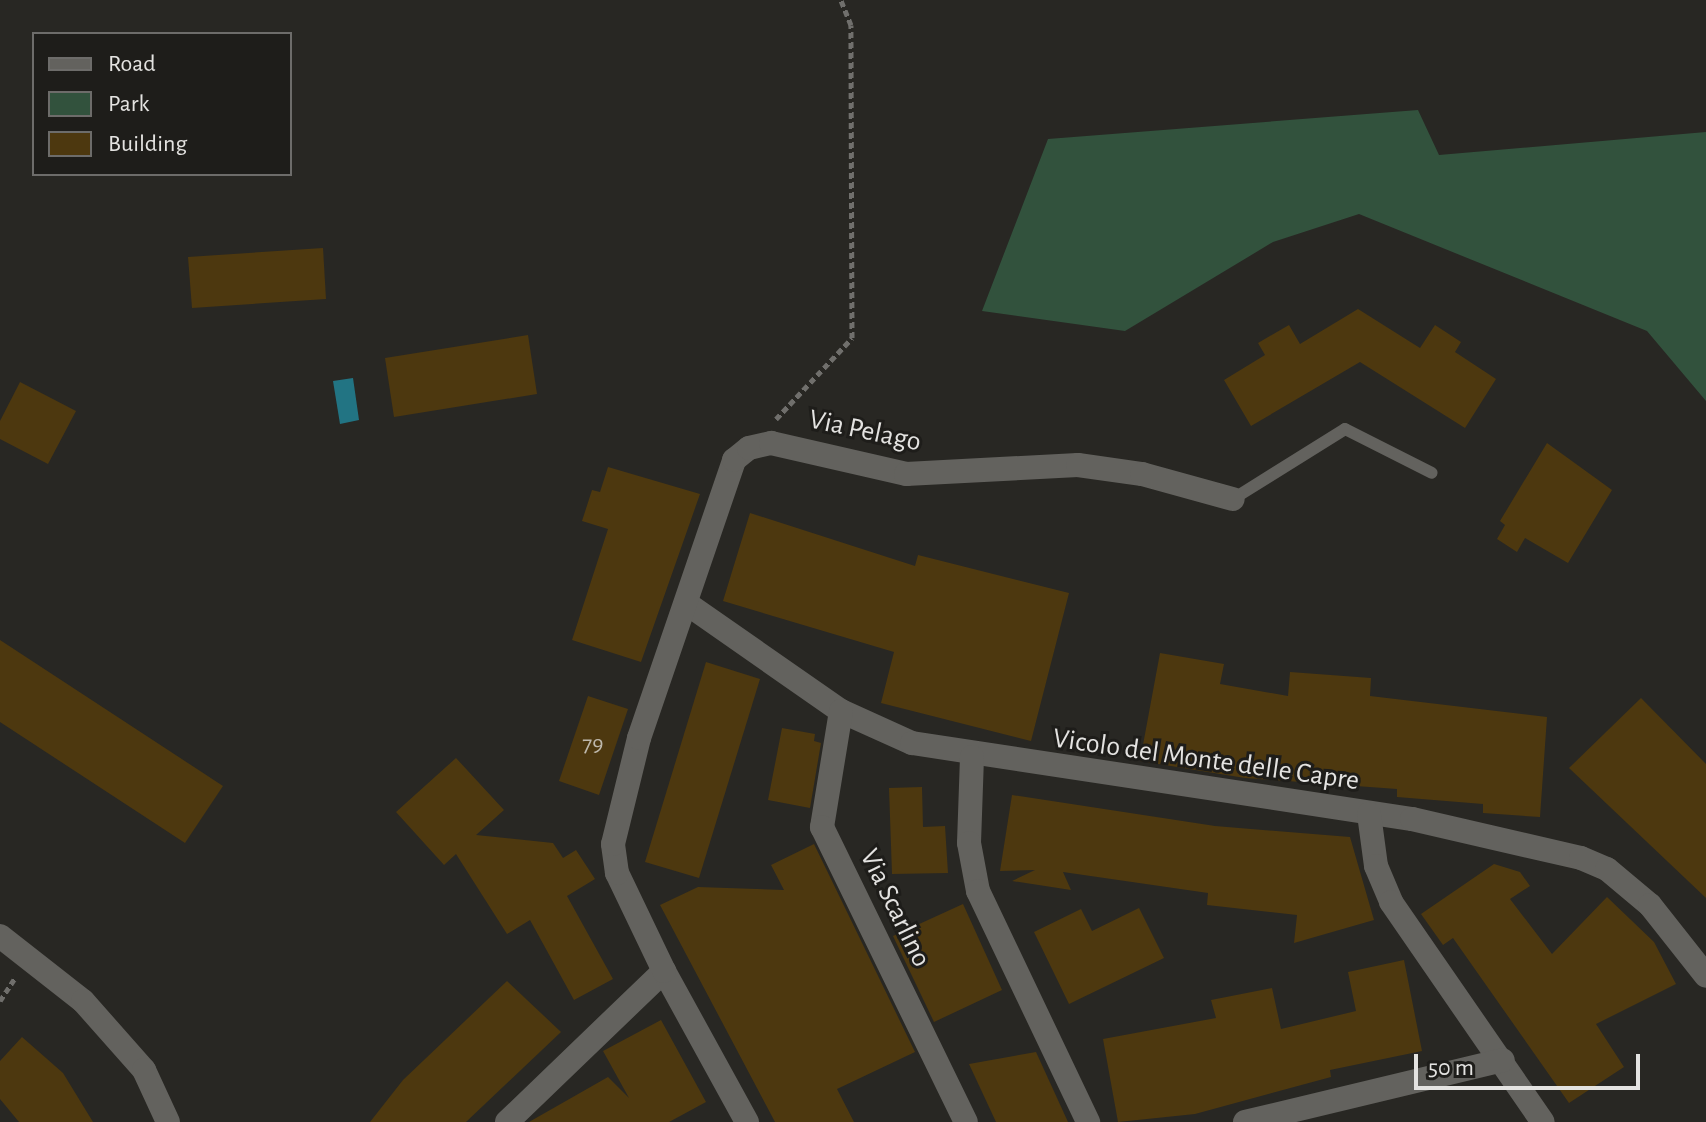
<!DOCTYPE html>
<html>
<head>
<meta charset="utf-8">
<style>
  body { margin:0 }
  #map { position:relative; width:1706px; height:1122px; overflow:hidden; background:#282723; font-family:"Alegreya Sans",sans-serif }
  div>[style] { position:absolute }
  .green>* { inset:0; background:#32523d }
  .water>* { inset:0; background:#227483 }
  .building>* { inset:0; background:#4d380f }
  .path>* { height:5px; margin-top:-2.5px; transform-origin:0; background:repeating-linear-gradient(90deg,#706f6c 0 6px,transparent 0 10px) }
  .service>* { height:12px; margin:-6px; padding:0 6px; transform-origin:6px; border-radius:6px; background:#63625e }
  .minor>* { height:24px; margin:-12px; padding:0 12px; transform-origin:12px; border-radius:12px; background:#63625e }
  span { translate:-50% -50%; white-space:nowrap; text-align:center; line-height:1.15; -webkit-text-stroke:6px #1e1d1a; paint-order:stroke }
  .number-label { font-size:24px; color:#beb8ac }
  .number-label span { -webkit-text-stroke-width:0 }
  .street-label { font-size:28px; color:#e4e3e1 }
  .legend { position:absolute; left:32px; top:32px; width:260px; height:144px; box-sizing:border-box; background:#1e1d1a; border:2px solid #6d6c6a; margin:0; padding:10px 14px; list-style:none; font-size:24px; color:#e4e3e1 }
  .legend li { display:flex; align-items:center; gap:16px; height:40px }
  .legend b { width:40px; border:2px solid #6d6c6a }
  .scale { position:absolute; left:1414px; top:1054px; width:226px; height:36px; box-sizing:border-box; border:4px solid #e4e3e1; border-top:0; padding-left:10px; font-size:24px; line-height:28px; white-space:nowrap; color:#e4e3e1; -webkit-text-stroke:6px #1e1d1a; paint-order:stroke }
</style>
</head>
<body>
<div id="map">
  <div class="green">
    <div style="clip-path:polygon(1418px 110px,1439px 155px,1706px 132px,1706px 401px,1647px 331px,1359px 214px,1273px 242px,1125px 331px,982px 311px,1048px 139px)"></div>
  </div>
  <div class="water">
    <div style="clip-path:polygon(353px 378px,359px 420px,340px 424px,333px 381px)"></div>
  </div>
  <div class="building">
    <div style="clip-path:polygon(323px 248px,326px 299px,192px 308px,188px 257px)"></div>
    <div style="clip-path:polygon(1358px 309px,1420px 348px,1435px 325px,1461px 342px,1455px 352px,1496px 379px,1465px 428px,1360px 362px,1251px 426px,1224px 380px,1265px 355px,1258px 343px,1289px 325px,1300px 344px)"></div>
    <div style="clip-path:polygon(528px 335px,537px 394px,394px 417px,385px 358px)"></div>
    <div style="clip-path:polygon(20px 382px,76px 411px,48px 464px,0 439px,0 421px)"></div>
    <div style="clip-path:polygon(1547px 443px,1612px 490px,1568px 563px,1525px 538px,1517px 552px,1497px 539px,1505px 525px,1500px 521px)"></div>
    <div style="clip-path:polygon(608px 467px,700px 494px,641px 662px,572px 640px,608px 529px,582px 521px,592px 490px,600px 492px)"></div>
    <div style="clip-path:polygon(750px 513px,915px 566px,918px 555px,1069px 593px,1031px 741px,881px 703px,894px 652px,723px 601px)"></div>
    <div style="clip-path:polygon(0 640px,223px 786px,185px 843px,0 722px)"></div>
    <div style="clip-path:polygon(1160px 653px,1224px 664px,1220px 684px,1288px 696px,1290px 672px,1371px 678px,1370px 696px,1547px 717px,1540px 817px,1483px 813px,1483px 804px,1397px 797px,1397px 789px,1245px 778px,1140px 761px)"></div>
    <div style="clip-path:polygon(706px 662px,760px 679px,699px 878px,645px 862px)"></div>
    <div style="clip-path:polygon(588px 696px,628px 709px,599px 795px,559px 781px)"></div>
    <div style="clip-path:polygon(1641px 698px,1706px 764px,1706px 898px,1569px 768px)"></div>
    <div style="clip-path:polygon(782px 728px,815px 734px,814px 741px,821px 743px,810px 808px,768px 800px)"></div>
    <div style="clip-path:polygon(456px 758px,504px 810px,476px 835px,553px 843px,563px 858px,576px 850px,595px 879px,567px 896px,613px 979px,574px 1000px,530px 920px,507px 934px,456px 854px,444px 865px,396px 812px)"></div>
    <div style="clip-path:polygon(922px 787px,923px 827px,945px 826px,948px 873px,892px 874px,889px 788px)"></div>
    <div style="clip-path:polygon(1012px 795px,1215px 826px,1350px 837px,1374px 920px,1294px 943px,1297px 915px,1207px 905px,1208px 893px,1063px 872px,1071px 890px,1012px 881px,1035px 870px,1000px 871px)"></div>
    <div style="clip-path:polygon(814px 844px,915px 1052px,837px 1089px,854px 1122px,775px 1122px,660px 905px,698px 887px,784px 890px,771px 865px)"></div>
    <div style="clip-path:polygon(1494px 864px,1520px 872px,1530px 886px,1510px 899px,1552px 954px,1607px 897px,1654px 942px,1676px 984px,1596px 1024px,1624px 1067px,1569px 1103px,1453px 938px,1443px 945px,1421px 914px)"></div>
    <div style="clip-path:polygon(963px 904px,1002px 990px,934px 1022px,893px 936px)"></div>
    <div style="clip-path:polygon(1139px 908px,1164px 958px,1069px 1004px,1034px 932px,1081px 909px,1092px 931px)"></div>
    <div style="clip-path:polygon(1404px 960px,1422px 1051px,1330px 1070px,1331px 1077px,1195px 1114px,1118px 1122px,1103px 1039px,1216px 1018px,1211px 1000px,1272px 988px,1281px 1029px,1356px 1011px,1348px 972px)"></div>
    <div style="clip-path:polygon(507px 981px,561px 1032px,466px 1122px,370px 1122px,403px 1080px)"></div>
    <div style="clip-path:polygon(661px 1020px,706px 1102px,669px 1122px,529px 1122px,608px 1077px,629px 1098px,603px 1051px)"></div>
    <div style="clip-path:polygon(22px 1037px,63px 1073px,93px 1122px,19px 1122px,0 1099px,0 1061px)"></div>
    <div style="clip-path:polygon(1036px 1052px,1068px 1122px,996px 1122px,969px 1064px)"></div>
  </div>
  <div class="path">
    <div style="left:776px;top:419px;width:111px;rotate:-46.8deg"></div>
    <div style="left:852px;top:338px;width:313px;rotate:-90.2deg"></div>
    <div style="left:851px;top:25px;width:27px;rotate:-112deg"></div>
    <div style="left:0;top:1001px;width:27px;rotate:-57deg"></div>
  </div>
  <div class="service">
    <div style="left:1233px;top:499px;width:132px;rotate:-32deg"></div>
    <div style="left:1345px;top:429px;width:97px;rotate:26.8deg"></div>
  </div>
  <div class="minor">
    <div style="left:686px;top:603px;width:189px;rotate:34.9deg"></div>
    <div style="left:841px;top:711px;width:78px;rotate:24.3deg"></div>
    <div style="left:912px;top:743px;width:506px;rotate:8.64deg"></div>
    <div style="left:1412px;top:819px;width:173px;rotate:13deg"></div>
    <div style="left:1581px;top:858px;width:28px;rotate:23deg"></div>
    <div style="left:1607px;top:869px;width:56px;rotate:39.9deg"></div>
    <div style="left:1650px;top:905px;width:90px;rotate:51.7deg"></div>
    <div style="left:841px;top:711px;width:118px;rotate:99.3deg"></div>
    <div style="left:822px;top:827px;width:328px;rotate:64deg"></div>
    <div style="left:972px;top:757px;width:86px;rotate:92deg"></div>
    <div style="left:969px;top:843px;width:49px;rotate:79.4deg"></div>
    <div style="left:978px;top:891px;width:256px;rotate:64.5deg"></div>
    <div style="left:1369px;top:814px;width:52px;rotate:82.3deg"></div>
    <div style="left:1376px;top:866px;width:39px;rotate:67deg"></div>
    <div style="left:1391px;top:902px;width:267px;rotate:55.4deg"></div>
    <div style="left:0;top:936px;width:105px;rotate:38.1deg"></div>
    <div style="left:83px;top:1001px;width:92px;rotate:48.5deg"></div>
    <div style="left:144px;top:1070px;width:57px;rotate:65.2deg"></div>
    <div style="left:507px;top:1122px;width:218px;rotate:-43.9deg"></div>
    <div style="left:747px;top:1122px;width:172px;rotate:-118.8deg"></div>
    <div style="left:664px;top:971px;width:109px;rotate:-115.6deg"></div>
    <div style="left:617px;top:873px;width:29px;rotate:-98deg"></div>
    <div style="left:613px;top:844px;width:109px;rotate:-76.2deg"></div>
    <div style="left:639px;top:738px;width:294px;rotate:-71.1deg"></div>
    <div style="left:734px;top:460px;width:19px;rotate:-39deg"></div>
    <div style="left:749px;top:448px;width:23px;rotate:-13deg"></div>
    <div style="left:771px;top:443px;width:139px;rotate:12.9deg"></div>
    <div style="left:906px;top:474px;width:172px;rotate:-3deg"></div>
    <div style="left:1078px;top:465px;width:65px;rotate:8deg"></div>
    <div style="left:1142px;top:474px;width:94px;rotate:15.4deg"></div>
    <div style="left:1245px;top:1122px;width:265px;rotate:-13.5deg"></div>
  </div>
  <div class="number-label">
    <span style="left:593px;top:745px">79</span>
  </div>
  <div class="street-label">
    <span style="left:865px;top:431px;rotate:12deg">Via Pelago</span>
    <span style="left:1206px;top:760px;rotate:8deg">Vicolo del Monte delle Capre</span>
    <span style="left:895px;top:908px;rotate:64deg">Via Scarlino</span>
  </div>
  <ul class="legend">
  <li><b style="height:10px;background:#63625e"></b>Road</li>
  <li><b style="height:22px;background:#32523d"></b>Park</li>
  <li><b style="height:22px;background:#4d380f"></b>Building</li>
  </ul>
  <div class="scale">50 m</div>
</div>
</body>
</html>
